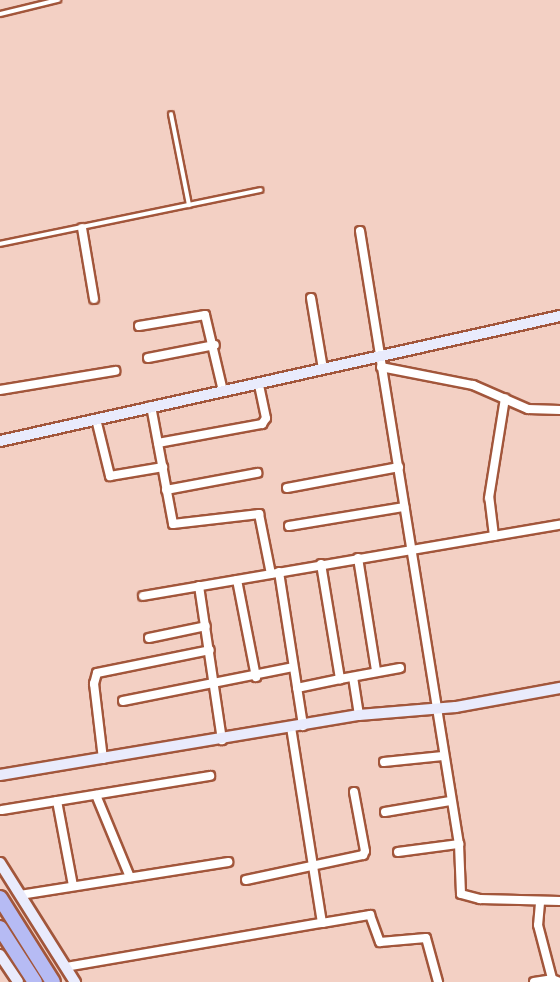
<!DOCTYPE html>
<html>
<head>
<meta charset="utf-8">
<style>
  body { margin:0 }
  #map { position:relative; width:560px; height:982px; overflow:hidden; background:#f3d0c4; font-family:Poppins,sans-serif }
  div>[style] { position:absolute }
  .roads { filter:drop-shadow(2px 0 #a2563b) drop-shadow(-2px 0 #a2563b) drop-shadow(0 2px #a2563b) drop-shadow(0 -2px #a2563b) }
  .lane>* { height:4px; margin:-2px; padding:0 2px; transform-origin:2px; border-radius:2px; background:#fff }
  .street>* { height:8px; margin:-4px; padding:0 4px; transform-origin:4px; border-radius:4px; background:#fff }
  .secondary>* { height:10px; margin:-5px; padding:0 5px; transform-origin:5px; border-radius:5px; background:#e9ebfc }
  .highway>* { height:14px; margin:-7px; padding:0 7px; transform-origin:7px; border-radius:7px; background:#b6bbf4 }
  span { translate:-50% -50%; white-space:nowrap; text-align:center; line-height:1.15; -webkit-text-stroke:5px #f4e2dc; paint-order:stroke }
</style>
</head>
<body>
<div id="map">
  <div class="roads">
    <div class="lane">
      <div style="left:0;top:14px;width:60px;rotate:-13.6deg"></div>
      <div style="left:171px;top:114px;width:93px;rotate:78.8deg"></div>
      <div style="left:0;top:244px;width:266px;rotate:-11.7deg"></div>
    </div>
    <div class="street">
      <div style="left:82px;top:228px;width:72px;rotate:80.4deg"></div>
      <div style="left:360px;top:231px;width:621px;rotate:80.83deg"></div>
      <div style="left:459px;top:844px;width:50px;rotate:87.7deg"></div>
      <div style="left:461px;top:894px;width:20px;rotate:15deg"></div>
      <div style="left:480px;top:899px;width:80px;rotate:1.4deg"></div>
      <div style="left:311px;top:298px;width:72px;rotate:80.4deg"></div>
      <div style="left:139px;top:326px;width:67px;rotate:-9.5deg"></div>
      <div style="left:205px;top:315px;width:78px;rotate:76.7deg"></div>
      <div style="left:148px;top:358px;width:68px;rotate:-11deg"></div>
      <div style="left:381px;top:367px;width:94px;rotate:11.1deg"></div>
      <div style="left:473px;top:385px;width:60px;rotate:23.6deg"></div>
      <div style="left:528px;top:409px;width:32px;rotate:2deg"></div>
      <div style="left:0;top:390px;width:117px;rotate:-9.4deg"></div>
      <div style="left:151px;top:406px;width:120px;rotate:79.4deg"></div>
      <div style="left:173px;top:524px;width:87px;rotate:-6.6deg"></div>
      <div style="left:259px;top:514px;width:61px;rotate:78.7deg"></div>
      <div style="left:96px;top:419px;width:59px;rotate:76.2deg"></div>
      <div style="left:110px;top:476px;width:54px;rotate:-9.6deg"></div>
      <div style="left:158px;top:443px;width:106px;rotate:-10.4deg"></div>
      <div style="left:262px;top:424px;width:7px;rotate:-56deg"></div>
      <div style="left:266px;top:418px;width:35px;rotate:-102deg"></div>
      <div style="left:287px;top:488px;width:114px;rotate:-10.6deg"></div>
      <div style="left:166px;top:490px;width:93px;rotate:-10.6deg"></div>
      <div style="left:289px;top:526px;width:117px;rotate:-9.4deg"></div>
      <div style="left:494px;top:536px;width:38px;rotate:-97deg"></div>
      <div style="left:489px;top:498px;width:101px;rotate:-80.9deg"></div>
      <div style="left:358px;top:558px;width:114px;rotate:80.9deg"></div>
      <div style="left:321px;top:564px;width:117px;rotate:80.6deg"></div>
      <div style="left:340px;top:679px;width:61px;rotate:-10.4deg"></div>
      <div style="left:279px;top:572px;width:156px;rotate:81.1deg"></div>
      <div style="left:237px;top:580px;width:99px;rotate:78.9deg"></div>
      <div style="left:199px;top:586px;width:156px;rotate:81.5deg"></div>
      <div style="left:143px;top:596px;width:423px;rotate:-9.7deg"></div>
      <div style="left:149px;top:638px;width:58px;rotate:-11.9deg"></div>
      <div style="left:353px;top:677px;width:38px;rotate:81deg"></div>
      <div style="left:297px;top:688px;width:44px;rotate:-11.8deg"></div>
      <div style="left:123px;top:701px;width:173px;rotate:-11.3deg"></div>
      <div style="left:103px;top:759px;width:76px;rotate:-96.8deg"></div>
      <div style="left:94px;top:684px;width:11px;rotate:-75deg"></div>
      <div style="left:97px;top:673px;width:115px;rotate:-11.5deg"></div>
      <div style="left:384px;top:762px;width:59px;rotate:-5.8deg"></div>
      <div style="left:96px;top:795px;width:89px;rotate:67.5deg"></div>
      <div style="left:57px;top:801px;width:86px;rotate:79.3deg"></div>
      <div style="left:2px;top:810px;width:211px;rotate:-9.3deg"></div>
      <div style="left:385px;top:812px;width:66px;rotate:-9.6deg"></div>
      <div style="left:398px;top:852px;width:62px;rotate:-7.5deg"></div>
      <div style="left:246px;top:880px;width:120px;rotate:-12.1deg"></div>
      <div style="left:363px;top:855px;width:4px;rotate:-63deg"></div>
      <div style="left:365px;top:851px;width:60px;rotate:-100.6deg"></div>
      <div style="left:20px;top:895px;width:211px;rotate:-9deg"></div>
      <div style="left:540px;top:903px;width:22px;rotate:95deg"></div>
      <div style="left:538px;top:925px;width:59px;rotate:75.3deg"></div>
      <div style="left:322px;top:923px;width:49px;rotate:-9.5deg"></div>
      <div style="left:370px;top:915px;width:29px;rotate:70deg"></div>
      <div style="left:380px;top:942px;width:46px;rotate:-5deg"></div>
      <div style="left:426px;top:938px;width:46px;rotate:74.7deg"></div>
      <div style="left:66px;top:967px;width:260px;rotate:-9.8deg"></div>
      <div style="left:322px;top:923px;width:197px;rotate:-99deg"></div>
      <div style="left:534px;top:982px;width:18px;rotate:-9deg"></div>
      <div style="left:552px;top:979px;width:9px;rotate:21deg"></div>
    </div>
    <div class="secondary">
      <div style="left:0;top:441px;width:574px;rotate:-12.58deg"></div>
      <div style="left:0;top:775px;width:364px;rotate:-9.5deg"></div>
      <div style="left:359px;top:715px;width:97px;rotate:-4.7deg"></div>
      <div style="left:456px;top:707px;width:106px;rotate:-10.4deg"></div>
      <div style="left:0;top:863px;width:141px;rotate:57.8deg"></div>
      <div style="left:0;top:955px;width:32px;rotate:56deg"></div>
    </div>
    <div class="highway">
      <div style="left:0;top:898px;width:99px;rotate:57.8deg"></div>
      <div style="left:0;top:928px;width:64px;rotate:57.1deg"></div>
    </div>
  </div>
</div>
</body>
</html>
